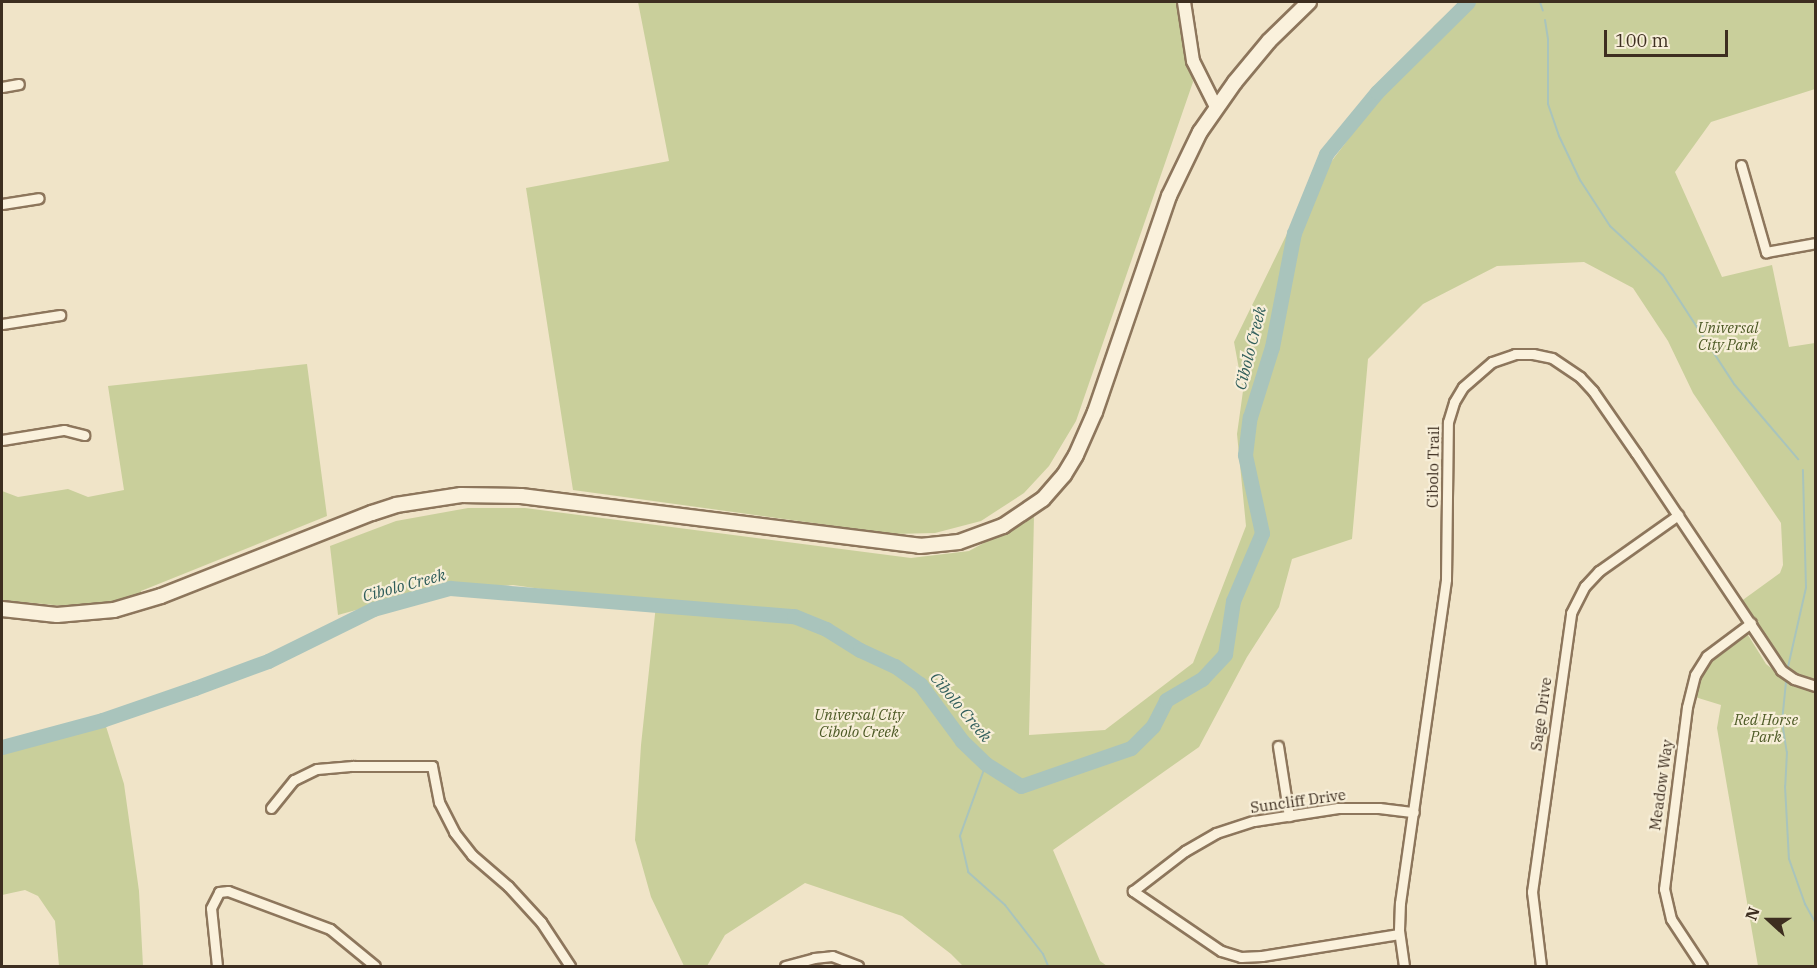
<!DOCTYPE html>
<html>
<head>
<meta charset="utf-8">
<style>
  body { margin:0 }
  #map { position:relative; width:1817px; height:968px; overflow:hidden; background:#f0e4c8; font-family:"IBM Plex Serif",serif }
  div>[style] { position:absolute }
  .green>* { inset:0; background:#c9cf9b }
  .stream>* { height:2px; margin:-1px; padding:0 1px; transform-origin:1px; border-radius:1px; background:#a9c4bc }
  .river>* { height:15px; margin:-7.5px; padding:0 7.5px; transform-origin:7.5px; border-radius:7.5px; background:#a9c4bc }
  .roads { filter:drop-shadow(2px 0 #8d765c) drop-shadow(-2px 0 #8d765c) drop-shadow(0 2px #8d765c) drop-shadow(0 -2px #8d765c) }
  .minor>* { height:9px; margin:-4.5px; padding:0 4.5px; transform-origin:4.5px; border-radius:4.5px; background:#faf1dc }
  .tertiary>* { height:12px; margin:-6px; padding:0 6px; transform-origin:6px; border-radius:6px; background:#faf1dc }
  .secondary>* { height:14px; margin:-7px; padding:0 7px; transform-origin:7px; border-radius:7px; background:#faf1dc }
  span { translate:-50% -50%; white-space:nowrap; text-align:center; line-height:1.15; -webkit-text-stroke:4.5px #f7eed8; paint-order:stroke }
  .park-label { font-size:15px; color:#4d5a26; font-style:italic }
  .street-label { font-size:15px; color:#3d2e20 }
  .water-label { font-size:16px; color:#2f5d5a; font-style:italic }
  .frame { position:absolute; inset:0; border:3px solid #3d2e20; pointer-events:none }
  .north { position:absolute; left:1739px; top:890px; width:60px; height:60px; -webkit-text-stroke:4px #f7eed8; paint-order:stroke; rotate:291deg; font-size:16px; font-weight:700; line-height:24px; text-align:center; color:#3d2e20 }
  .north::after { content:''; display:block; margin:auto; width:21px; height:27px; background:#3d2e20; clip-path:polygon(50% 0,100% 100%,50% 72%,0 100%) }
  .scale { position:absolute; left:1604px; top:30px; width:124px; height:27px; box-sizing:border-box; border:3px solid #3d2e20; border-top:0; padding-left:8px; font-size:18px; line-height:21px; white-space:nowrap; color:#3d2e20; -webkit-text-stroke:4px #f7eed8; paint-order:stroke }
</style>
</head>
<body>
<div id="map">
  <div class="green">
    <div style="clip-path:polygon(638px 2px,1180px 2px,1193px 82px,1076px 421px,1049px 466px,1024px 493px,981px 521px,935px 533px,894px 534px,573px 490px,526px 188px,669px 161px)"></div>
    <div style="clip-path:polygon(1460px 2px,1815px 2px,1815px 89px,1711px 122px,1675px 172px,1722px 277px,1772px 265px,1789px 347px,1815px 343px,1815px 682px,1783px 667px,1740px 602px,1780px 573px,1783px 565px,1781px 523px,1693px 393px,1668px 341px,1633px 288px,1584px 262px,1497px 266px,1423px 304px,1368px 359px,1352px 539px,1292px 559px,1279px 607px,1247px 657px,1199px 747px,1053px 850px,1100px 961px,1107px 966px,963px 966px,951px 954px,902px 916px,805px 883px,725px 935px,707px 966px,684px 966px,651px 897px,635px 840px,641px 745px,656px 605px,513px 585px,414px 594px,338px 615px,330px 546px,396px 521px,468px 508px,525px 508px,911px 558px,969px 551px,1034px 516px,1029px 735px,1105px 730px,1193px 663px,1246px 526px,1237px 434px,1243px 391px,1234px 342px,1306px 195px,1434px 26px)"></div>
    <div style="clip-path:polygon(307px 364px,327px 516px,141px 591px,141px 596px,85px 608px,2px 600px,2px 491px,18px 497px,68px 489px,88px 497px,124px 490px,108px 386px)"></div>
    <div style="clip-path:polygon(1748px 635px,1766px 664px,1790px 683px,1802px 689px,1815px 691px,1815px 966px,1758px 966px,1717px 728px,1721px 705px,1695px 697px,1700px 676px,1719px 654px)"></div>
    <div style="clip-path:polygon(104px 720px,124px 784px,139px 891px,143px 966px,59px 966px,55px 921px,38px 896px,25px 890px,2px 895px,2px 752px,75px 732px)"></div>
  </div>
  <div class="stream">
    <div style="left:1540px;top:2px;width:9px;rotate:72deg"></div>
    <div style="left:1545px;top:20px;width:20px;rotate:81deg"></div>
    <div style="left:1548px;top:40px;width:64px;rotate:90deg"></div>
    <div style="left:1548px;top:104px;width:34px;rotate:71deg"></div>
    <div style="left:1559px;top:136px;width:49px;rotate:64.5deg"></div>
    <div style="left:1580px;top:180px;width:55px;rotate:56.9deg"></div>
    <div style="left:1610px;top:226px;width:72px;rotate:42.8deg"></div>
    <div style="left:1663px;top:275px;width:130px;rotate:56.9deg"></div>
    <div style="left:1734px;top:384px;width:99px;rotate:49.5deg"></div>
    <div style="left:1788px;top:667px;width:81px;rotate:-77.2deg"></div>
    <div style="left:1806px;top:588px;width:118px;rotate:-91.5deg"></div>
    <div style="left:1786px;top:682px;width:40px;rotate:95.7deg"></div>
    <div style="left:1782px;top:722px;width:30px;rotate:81deg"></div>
    <div style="left:1787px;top:752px;width:34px;rotate:93deg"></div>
    <div style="left:1785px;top:786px;width:73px;rotate:86.9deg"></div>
    <div style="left:1789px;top:859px;width:48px;rotate:70.4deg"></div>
    <div style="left:1805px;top:904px;width:23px;rotate:61deg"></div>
    <div style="left:986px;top:764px;width:77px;rotate:109.9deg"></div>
    <div style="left:960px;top:836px;width:37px;rotate:77deg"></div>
    <div style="left:968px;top:872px;width:50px;rotate:41.7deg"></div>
    <div style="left:1005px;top:905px;width:62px;rotate:52.2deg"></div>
    <div style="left:1043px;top:954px;width:13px;rotate:67deg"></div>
  </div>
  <div class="river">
    <div style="left:2px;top:747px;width:104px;rotate:-15.1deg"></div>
    <div style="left:102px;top:720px;width:98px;rotate:-19deg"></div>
    <div style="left:195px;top:688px;width:78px;rotate:-20.3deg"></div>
    <div style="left:268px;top:661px;width:117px;rotate:-26.3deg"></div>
    <div style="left:373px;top:609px;width:80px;rotate:-15.3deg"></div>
    <div style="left:450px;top:588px;width:345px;rotate:4.7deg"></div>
    <div style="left:794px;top:616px;width:35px;rotate:22deg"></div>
    <div style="left:826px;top:629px;width:40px;rotate:32deg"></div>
    <div style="left:860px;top:650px;width:38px;rotate:25deg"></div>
    <div style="left:895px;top:666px;width:31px;rotate:36deg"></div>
    <div style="left:920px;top:684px;width:71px;rotate:53.6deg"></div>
    <div style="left:962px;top:741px;width:33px;rotate:44deg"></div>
    <div style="left:986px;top:764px;width:41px;rotate:32.2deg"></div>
    <div style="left:1021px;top:786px;width:116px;rotate:-19.1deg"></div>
    <div style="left:1131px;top:748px;width:31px;rotate:-45deg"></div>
    <div style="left:1153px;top:726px;width:29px;rotate:-63deg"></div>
    <div style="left:1166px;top:700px;width:42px;rotate:-30.3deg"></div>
    <div style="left:1202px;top:679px;width:34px;rotate:-47deg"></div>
    <div style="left:1225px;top:654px;width:54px;rotate:-81.4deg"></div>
    <div style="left:1233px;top:601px;width:74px;rotate:-66.9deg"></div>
    <div style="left:1262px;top:533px;width:80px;rotate:-102.3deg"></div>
    <div style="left:1245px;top:455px;width:38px;rotate:-83deg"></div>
    <div style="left:1250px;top:417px;width:73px;rotate:-72.6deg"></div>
    <div style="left:1272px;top:347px;width:116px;rotate:-79.1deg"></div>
    <div style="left:1294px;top:233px;width:85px;rotate:-67.9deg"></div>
    <div style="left:1326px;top:154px;width:80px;rotate:-50.6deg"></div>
    <div style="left:1377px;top:92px;width:128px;rotate:-44.7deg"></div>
  </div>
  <div class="roads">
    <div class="minor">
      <div style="left:2px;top:87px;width:17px;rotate:-10deg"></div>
      <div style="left:1741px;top:165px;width:91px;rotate:74deg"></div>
      <div style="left:1766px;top:252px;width:51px;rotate:-10.2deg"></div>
      <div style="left:2px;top:204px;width:37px;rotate:-9deg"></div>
      <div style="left:2px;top:324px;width:59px;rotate:-8.8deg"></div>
      <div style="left:2px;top:440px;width:63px;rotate:-9.2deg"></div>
      <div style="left:64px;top:430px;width:21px;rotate:14deg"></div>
      <div style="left:1278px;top:746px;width:71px;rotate:81.1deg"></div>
      <div style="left:271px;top:808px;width:36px;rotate:-51deg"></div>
      <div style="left:294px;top:780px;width:25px;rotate:-26deg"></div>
      <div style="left:317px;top:769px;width:36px;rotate:-5deg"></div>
      <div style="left:353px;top:766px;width:79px"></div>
      <div style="left:432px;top:766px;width:37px;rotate:79deg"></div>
      <div style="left:439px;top:802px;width:34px;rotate:63deg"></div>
      <div style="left:454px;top:832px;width:29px;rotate:52deg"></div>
      <div style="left:472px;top:855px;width:48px;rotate:40.7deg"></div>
      <div style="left:508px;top:886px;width:49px;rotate:47.5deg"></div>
      <div style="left:541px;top:922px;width:53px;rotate:56.6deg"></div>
      <div style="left:1399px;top:934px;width:139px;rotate:170.9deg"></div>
      <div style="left:1262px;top:956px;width:21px;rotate:177deg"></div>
      <div style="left:1241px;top:957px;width:21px;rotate:-163deg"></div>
      <div style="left:1221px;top:951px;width:107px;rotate:-145.7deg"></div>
      <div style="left:1133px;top:891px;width:66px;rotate:-37.6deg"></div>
      <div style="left:1185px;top:851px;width:36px;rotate:-30deg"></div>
      <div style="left:1216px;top:833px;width:40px;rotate:-18deg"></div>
      <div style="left:1254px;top:821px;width:85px;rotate:-8.8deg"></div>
      <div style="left:1338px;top:808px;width:41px"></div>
      <div style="left:1379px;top:808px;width:35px;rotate:7deg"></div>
      <div style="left:217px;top:966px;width:58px;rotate:-95.9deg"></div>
      <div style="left:211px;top:908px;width:18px;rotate:-63deg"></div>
      <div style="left:219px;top:892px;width:9px;rotate:-6deg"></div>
      <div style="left:228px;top:891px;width:109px;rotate:20.4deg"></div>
      <div style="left:330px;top:929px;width:58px;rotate:39.4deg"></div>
      <div style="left:785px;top:966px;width:30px;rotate:-15deg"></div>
      <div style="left:814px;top:958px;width:18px;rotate:-6deg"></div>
      <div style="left:832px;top:956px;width:28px;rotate:21deg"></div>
      <div style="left:1404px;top:966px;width:36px;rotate:-98deg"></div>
      <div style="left:1399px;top:930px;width:27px;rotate:-88deg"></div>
      <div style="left:1400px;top:903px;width:327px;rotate:-81.9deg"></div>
      <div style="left:1446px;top:579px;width:157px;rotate:-89.3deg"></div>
      <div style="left:1448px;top:422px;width:21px;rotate:-73deg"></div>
      <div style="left:1454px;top:402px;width:17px;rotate:-59deg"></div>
      <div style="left:1463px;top:387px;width:38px;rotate:-41deg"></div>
      <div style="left:1492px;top:362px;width:24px;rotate:-19deg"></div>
      <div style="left:1515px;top:354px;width:18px"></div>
      <div style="left:1533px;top:354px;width:19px;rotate:12deg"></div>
      <div style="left:1552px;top:358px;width:34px;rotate:34deg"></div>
      <div style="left:1580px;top:377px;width:19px;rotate:47deg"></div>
      <div style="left:1593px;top:391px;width:75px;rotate:55.3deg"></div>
      <div style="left:1636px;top:453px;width:261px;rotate:56.2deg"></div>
      <div style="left:1781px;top:670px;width:16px;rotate:35deg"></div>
      <div style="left:1794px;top:679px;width:23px;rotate:18deg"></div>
      <div style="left:1541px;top:966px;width:75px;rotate:-96.9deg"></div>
      <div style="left:1532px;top:892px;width:282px;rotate:-82deg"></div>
      <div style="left:1571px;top:613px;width:30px;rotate:-63deg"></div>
      <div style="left:1585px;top:586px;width:21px;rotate:-47deg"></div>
      <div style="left:1599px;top:571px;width:97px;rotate:-35.3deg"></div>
      <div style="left:1702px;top:966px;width:56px;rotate:-123.4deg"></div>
      <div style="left:1671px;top:919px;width:31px;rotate:-103deg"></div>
      <div style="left:1664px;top:889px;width:183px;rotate:-82.8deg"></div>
      <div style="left:1687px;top:707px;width:33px;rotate:-76deg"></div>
      <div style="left:1695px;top:675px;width:22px;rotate:-58deg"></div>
      <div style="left:1707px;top:656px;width:55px;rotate:-36.9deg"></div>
    </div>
    <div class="tertiary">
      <div style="left:1184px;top:2px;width:60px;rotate:81.3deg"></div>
      <div style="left:1193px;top:61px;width:51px;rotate:63.4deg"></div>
    </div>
    <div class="secondary">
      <div style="left:2px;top:609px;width:55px;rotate:6.2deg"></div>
      <div style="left:57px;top:615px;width:57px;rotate:-5deg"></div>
      <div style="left:114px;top:610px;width:49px;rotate:-16.6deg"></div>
      <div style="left:161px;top:596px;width:227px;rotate:-21.5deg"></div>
      <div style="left:372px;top:513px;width:25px;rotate:-18deg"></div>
      <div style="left:396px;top:505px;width:66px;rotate:-8.7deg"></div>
      <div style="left:461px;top:495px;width:60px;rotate:1deg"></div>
      <div style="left:521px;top:496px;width:402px;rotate:7.1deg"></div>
      <div style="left:920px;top:546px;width:39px;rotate:-6deg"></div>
      <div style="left:959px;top:542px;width:47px;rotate:-20deg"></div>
      <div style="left:1003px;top:526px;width:48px;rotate:-34deg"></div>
      <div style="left:1043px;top:499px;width:32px;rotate:-49deg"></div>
      <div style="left:1064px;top:475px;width:23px;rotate:-59deg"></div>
      <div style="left:1076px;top:455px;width:47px;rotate:-66.2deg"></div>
      <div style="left:1095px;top:412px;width:228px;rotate:-71.1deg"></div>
      <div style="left:1169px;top:196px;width:71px;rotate:-64.2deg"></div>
      <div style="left:1200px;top:132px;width:61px;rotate:-55deg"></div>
      <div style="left:1235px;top:82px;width:53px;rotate:-50.3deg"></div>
      <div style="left:1269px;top:41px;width:56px;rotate:-44.3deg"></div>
    </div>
  </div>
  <div class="park-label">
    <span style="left:1728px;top:336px">Universal<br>City Park</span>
    <span style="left:859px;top:723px">Universal City<br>Cibolo Creek</span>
    <span style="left:1766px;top:728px">Red Horse<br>Park</span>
  </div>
  <div class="street-label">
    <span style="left:1433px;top:467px;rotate:-89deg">Cibolo Trail</span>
    <span style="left:1541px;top:714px;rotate:-82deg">Sage Drive</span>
    <span style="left:1661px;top:785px;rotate:-82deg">Meadow Way</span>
    <span style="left:1298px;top:801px;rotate:-8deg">Suncliff Drive</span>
  </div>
  <div class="water-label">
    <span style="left:1250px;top:348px;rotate:-76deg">Cibolo Creek</span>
    <span style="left:404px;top:585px;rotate:-15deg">Cibolo Creek</span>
    <span style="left:961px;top:707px;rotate:50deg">Cibolo Creek</span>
  </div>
  <div class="frame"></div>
  <div class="north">N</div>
  <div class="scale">100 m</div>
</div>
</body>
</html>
